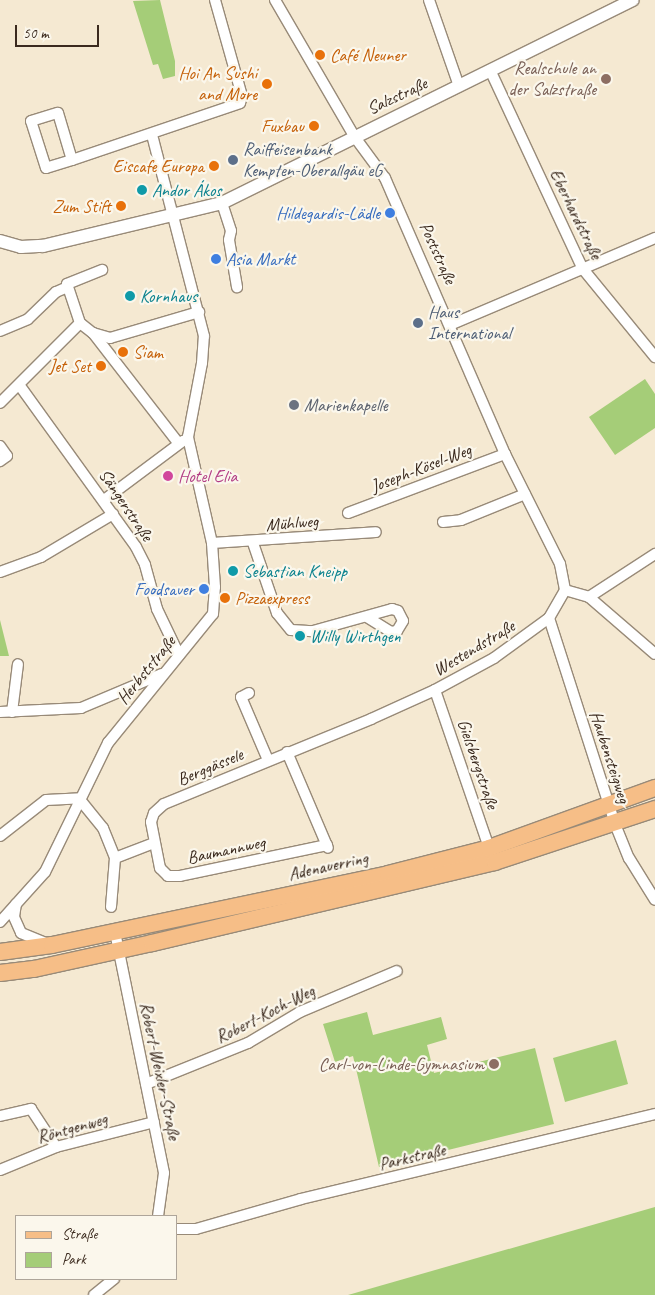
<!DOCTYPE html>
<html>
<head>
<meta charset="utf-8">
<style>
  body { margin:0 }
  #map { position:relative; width:655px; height:1295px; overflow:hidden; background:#f5e9d2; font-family:Caveat,sans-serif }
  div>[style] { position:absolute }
  .green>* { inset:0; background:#a5cd78 }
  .roads { filter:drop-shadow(1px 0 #988a78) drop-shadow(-1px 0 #988a78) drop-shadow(0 1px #988a78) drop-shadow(0 -1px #988a78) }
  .minor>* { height:10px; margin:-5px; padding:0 5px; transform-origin:5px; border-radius:5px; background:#fff }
  .tertiary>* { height:12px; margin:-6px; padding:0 6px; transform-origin:6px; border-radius:6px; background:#fff }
  .primary>* { height:16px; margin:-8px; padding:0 8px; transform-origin:8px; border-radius:8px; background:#f6be87 }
  .dots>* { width:14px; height:14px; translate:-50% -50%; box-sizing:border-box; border:2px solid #fbf7ec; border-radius:50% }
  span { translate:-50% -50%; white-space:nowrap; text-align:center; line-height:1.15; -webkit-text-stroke:4.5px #fbf7ec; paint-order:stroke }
  .food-label { font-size:18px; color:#c56008 }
  .left { translate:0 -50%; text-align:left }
  .right { translate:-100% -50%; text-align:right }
  .education-label { font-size:18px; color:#785e54 }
  .street-label { font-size:18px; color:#3b2a1e }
  .service-label { font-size:18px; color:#4e5e75 }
  .culture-label { font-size:18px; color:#0d838f }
  .shop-label { font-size:18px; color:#366cbe }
  .worship-label { font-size:18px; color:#5b616d }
  .hotel-label { font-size:18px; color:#b23c85 }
  .legend { position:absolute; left:15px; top:1215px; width:162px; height:65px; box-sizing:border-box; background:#fbf7ec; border:1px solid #aea59a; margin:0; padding:6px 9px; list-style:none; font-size:15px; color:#3b2a1e }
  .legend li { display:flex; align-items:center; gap:10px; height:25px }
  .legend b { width:25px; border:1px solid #aea59a }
  .scale { position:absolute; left:15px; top:25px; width:84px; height:22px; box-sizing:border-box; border:2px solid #3b2a1e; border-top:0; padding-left:6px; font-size:15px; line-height:18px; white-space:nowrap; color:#3b2a1e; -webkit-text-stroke:4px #fbf7ec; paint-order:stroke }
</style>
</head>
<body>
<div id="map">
  <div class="green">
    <div style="clip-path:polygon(160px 0,175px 61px,175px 76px,163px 79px,158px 64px,153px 65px,133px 1px)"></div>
    <div style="clip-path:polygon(645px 379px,655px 394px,655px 428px,615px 455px,589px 417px)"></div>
    <div style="clip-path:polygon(0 620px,9px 656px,0 656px)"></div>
    <div style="clip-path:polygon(367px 1012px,373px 1035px,441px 1017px,447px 1039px,427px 1045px,434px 1073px,535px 1048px,554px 1124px,379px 1167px,353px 1056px,335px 1062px,323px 1024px)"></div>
    <div style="clip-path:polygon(616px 1040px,628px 1084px,565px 1102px,553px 1058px)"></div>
    <div style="clip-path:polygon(655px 1207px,655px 1295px,348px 1295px)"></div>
  </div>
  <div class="roads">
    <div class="minor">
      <div style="left:275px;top:0;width:157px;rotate:59.8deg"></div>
      <div style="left:354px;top:136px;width:52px;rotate:53.6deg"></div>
      <div style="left:385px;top:178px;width:301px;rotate:66.5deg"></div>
      <div style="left:505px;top:454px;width:123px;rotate:63.4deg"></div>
      <div style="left:560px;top:564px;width:26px;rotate:79deg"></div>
      <div style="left:429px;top:0;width:91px;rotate:70.8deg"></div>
      <div style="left:490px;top:70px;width:220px;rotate:65deg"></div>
      <div style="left:583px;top:269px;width:114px;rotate:50.7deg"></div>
      <div style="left:72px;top:160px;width:27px;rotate:163deg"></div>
      <div style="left:46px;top:168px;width:49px;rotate:-107.7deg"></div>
      <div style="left:31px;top:121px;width:28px;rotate:-17deg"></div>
      <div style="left:58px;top:113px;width:49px;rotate:73.4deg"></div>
      <div style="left:72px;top:160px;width:177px;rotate:-18.7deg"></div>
      <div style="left:240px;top:103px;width:7px;rotate:-74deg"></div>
      <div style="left:242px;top:96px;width:100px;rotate:-105.7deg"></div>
      <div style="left:222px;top:203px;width:29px;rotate:72deg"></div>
      <div style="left:231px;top:231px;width:9px;rotate:103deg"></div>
      <div style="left:229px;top:240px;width:48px;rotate:80.3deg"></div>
      <div style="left:80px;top:323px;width:16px;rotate:38deg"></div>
      <div style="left:93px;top:333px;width:18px;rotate:16deg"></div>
      <div style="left:110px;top:338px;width:93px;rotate:-16.3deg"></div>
      <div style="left:80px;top:323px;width:41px;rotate:-108.4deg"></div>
      <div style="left:67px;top:284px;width:38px;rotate:-22deg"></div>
      <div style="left:450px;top:325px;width:223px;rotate:-23deg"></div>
      <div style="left:0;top:331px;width:30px;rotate:-23deg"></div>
      <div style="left:28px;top:319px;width:39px;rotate:-44deg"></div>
      <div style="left:56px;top:292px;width:13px;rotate:-23deg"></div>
      <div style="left:93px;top:333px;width:140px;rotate:52.2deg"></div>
      <div style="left:20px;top:386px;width:198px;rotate:54.2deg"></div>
      <div style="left:136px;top:547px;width:20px;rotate:63deg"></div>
      <div style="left:145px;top:565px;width:46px;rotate:74.7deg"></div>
      <div style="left:157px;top:609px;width:51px;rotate:64.4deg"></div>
      <div style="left:0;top:403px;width:113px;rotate:-45deg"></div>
      <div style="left:0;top:446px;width:12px;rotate:55deg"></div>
      <div style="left:7px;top:456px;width:9px;rotate:144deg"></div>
      <div style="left:104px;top:500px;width:99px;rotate:-36.8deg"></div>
      <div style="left:348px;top:513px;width:168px;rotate:-20.6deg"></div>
      <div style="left:443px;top:522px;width:18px;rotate:-6deg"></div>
      <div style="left:461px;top:520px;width:69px;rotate:-22.1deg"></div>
      <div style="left:212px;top:543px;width:164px;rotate:-3.8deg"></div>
      <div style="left:253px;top:543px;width:74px;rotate:71.1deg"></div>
      <div style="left:277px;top:613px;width:22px;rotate:51deg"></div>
      <div style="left:291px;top:630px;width:22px;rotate:3deg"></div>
      <div style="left:313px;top:631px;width:82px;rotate:-15.6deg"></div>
      <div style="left:392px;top:609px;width:6px;rotate:18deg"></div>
      <div style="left:398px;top:611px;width:11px;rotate:63deg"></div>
      <div style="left:403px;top:621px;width:12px;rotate:121deg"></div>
      <div style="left:397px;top:631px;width:6px;rotate:171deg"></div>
      <div style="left:391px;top:632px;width:28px;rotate:-148deg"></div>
      <div style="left:0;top:572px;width:44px;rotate:-20.1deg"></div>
      <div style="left:41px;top:557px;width:84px;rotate:-30.8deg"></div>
      <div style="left:565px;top:590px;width:25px;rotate:16deg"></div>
      <div style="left:589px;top:597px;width:87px;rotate:40.8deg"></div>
      <div style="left:589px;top:597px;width:79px;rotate:-33.1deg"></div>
      <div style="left:549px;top:618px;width:216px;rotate:72.2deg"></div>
      <div style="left:615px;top:824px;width:37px;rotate:68deg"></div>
      <div style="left:629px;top:858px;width:49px;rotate:58.2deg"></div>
      <div style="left:435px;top:690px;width:167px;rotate:71.1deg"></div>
      <div style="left:249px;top:693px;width:9px;rotate:153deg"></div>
      <div style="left:241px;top:697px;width:69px;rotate:66.8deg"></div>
      <div style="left:0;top:712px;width:81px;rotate:-2.8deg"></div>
      <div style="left:81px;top:708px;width:88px;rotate:-22.8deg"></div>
      <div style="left:12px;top:712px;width:48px;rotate:-82.9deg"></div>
      <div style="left:287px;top:752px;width:104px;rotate:66.9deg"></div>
      <div style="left:81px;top:801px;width:35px;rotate:51deg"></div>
      <div style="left:103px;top:828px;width:32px;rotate:68deg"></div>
      <div style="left:115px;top:858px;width:49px;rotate:94.7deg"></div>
      <div style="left:0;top:836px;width:58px;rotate:-38deg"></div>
      <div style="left:46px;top:800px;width:35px;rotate:-3deg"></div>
      <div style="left:327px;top:845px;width:150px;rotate:168.1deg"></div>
      <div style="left:180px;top:876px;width:12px;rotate:180deg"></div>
      <div style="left:168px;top:876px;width:11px;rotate:-135deg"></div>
      <div style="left:160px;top:868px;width:47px;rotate:-101.1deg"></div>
      <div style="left:151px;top:822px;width:9px;rotate:-72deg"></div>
      <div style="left:154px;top:813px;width:13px;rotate:-42deg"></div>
      <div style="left:164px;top:804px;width:224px;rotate:-22.3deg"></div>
      <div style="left:371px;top:719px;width:70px;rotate:-24.4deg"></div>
      <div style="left:435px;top:690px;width:67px;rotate:-28.5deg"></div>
      <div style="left:494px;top:658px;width:68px;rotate:-36deg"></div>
      <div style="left:549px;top:618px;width:32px;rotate:-60deg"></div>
      <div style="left:115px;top:858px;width:42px;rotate:-21deg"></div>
      <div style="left:16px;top:904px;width:13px;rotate:99deg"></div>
      <div style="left:14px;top:917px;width:17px;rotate:66deg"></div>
      <div style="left:21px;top:933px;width:27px;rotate:22deg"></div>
      <div style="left:0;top:922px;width:67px;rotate:-48deg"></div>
      <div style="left:45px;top:872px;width:144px;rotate:-64deg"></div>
      <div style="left:108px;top:743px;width:166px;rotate:-50.9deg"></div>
      <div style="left:213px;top:614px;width:27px;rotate:-86deg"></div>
      <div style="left:215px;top:587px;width:44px;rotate:-93.9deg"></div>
      <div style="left:212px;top:543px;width:109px;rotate:-102.8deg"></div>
      <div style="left:188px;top:437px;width:75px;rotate:-79.3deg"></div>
      <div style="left:202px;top:363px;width:27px;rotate:-86deg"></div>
      <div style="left:204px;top:336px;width:208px;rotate:-104.5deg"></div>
      <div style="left:115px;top:932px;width:246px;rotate:78.5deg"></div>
      <div style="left:164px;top:1173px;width:43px;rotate:97.9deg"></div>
      <div style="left:146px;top:1084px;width:110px;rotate:-21.9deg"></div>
      <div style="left:248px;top:1043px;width:61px;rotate:-30.8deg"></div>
      <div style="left:300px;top:1012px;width:105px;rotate:-22.9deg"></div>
      <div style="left:0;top:1116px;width:32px;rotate:-13deg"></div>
      <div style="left:31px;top:1109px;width:45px;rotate:56.7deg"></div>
      <div style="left:0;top:1170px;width:61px;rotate:-22.3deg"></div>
      <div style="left:56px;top:1147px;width:101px;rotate:-14.3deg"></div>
      <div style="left:176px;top:1229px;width:20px"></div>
      <div style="left:196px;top:1229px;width:109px;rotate:-15.9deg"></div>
      <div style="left:301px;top:1199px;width:364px;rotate:-13.5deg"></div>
      <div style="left:94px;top:1295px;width:26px;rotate:-39deg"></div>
    </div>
    <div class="tertiary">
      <div style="left:0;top:241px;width:22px;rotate:16deg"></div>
      <div style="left:21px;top:247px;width:22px;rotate:-3deg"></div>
      <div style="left:43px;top:246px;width:184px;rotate:-13.5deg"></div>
      <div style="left:222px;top:203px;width:458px;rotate:-26.3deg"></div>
    </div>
    <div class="primary">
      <div style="left:0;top:952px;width:52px;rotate:-7.7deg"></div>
      <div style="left:52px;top:945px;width:343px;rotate:-11.9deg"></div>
      <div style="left:388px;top:874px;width:104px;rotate:-14.4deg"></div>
      <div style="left:489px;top:848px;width:177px;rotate:-19.9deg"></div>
      <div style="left:0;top:973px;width:34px;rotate:-7deg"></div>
      <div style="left:34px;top:969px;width:121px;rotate:-12.4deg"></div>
      <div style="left:152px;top:943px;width:352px;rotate:-13.3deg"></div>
      <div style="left:495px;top:862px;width:169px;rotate:-18.3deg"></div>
    </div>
  </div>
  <div class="dots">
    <div style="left:320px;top:55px;background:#e8710a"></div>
    <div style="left:606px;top:79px;background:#8d6e63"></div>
    <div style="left:267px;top:84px;background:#e8710a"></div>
    <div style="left:314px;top:126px;background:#e8710a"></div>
    <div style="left:233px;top:160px;background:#5c6f8a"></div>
    <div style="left:214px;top:166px;background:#e8710a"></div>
    <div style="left:142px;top:190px;background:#0f9aa8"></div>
    <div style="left:121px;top:206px;background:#e8710a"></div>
    <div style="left:390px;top:213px;background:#3f7fe0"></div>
    <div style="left:216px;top:259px;background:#3f7fe0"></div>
    <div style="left:130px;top:296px;background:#0f9aa8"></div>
    <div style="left:418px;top:323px;background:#5c6f8a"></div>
    <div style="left:123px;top:352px;background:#e8710a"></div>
    <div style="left:101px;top:366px;background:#e8710a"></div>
    <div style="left:294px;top:405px;background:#6b7280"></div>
    <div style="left:168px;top:476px;background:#d1479c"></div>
    <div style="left:233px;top:571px;background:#0f9aa8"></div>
    <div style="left:204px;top:589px;background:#3f7fe0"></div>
    <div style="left:225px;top:598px;background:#e8710a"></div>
    <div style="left:300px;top:636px;background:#0f9aa8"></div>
    <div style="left:494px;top:1064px;background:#8d6e63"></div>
  </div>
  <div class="food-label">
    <span class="left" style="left:330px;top:55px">Café Neuner</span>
    <span class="right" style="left:257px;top:84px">Hoi An Sushi<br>and More</span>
    <span class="right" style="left:304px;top:126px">Fuxbau</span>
    <span class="right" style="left:204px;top:166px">Eiscafe Europa</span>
    <span class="right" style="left:111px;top:206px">Zum Stift</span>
    <span class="left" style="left:133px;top:352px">Siam</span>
    <span class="right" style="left:91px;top:366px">Jet Set</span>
    <span class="left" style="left:235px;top:598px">Pizzaexpress</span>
  </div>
  <div class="education-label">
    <span class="right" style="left:596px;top:79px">Realschule an<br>der Salzstraße</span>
    <span class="right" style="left:484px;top:1064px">Carl-von-Linde-Gymnasium</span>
  </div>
  <div class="street-label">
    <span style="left:397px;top:96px;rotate:-25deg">Salzstraße</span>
    <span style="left:576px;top:214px;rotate:64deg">Eberhardstraße</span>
    <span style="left:438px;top:253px;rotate:66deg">Poststraße</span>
    <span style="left:421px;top:468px;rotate:-21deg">Joseph-Kösel-Weg</span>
    <span style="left:126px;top:505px;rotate:56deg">Sängerstraße</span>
    <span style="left:292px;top:523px;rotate:-5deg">Mühlweg</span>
    <span style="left:474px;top:648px;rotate:-31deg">Westendstraße</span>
    <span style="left:146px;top:670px;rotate:-51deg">Herbststraße</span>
    <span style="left:610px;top:757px;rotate:72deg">Haubensteigweg</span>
    <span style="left:478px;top:764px;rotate:71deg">Gielsbergstraße</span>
    <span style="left:210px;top:767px;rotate:-23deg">Berggässele</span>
    <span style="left:226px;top:850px;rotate:-12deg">Baumannweg</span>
    <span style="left:328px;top:866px;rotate:-12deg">Adenauerring</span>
    <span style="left:265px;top:1014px;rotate:-27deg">Robert-Koch-Weg</span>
    <span style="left:160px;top:1071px;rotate:78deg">Robert-Weixler-Straße</span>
    <span style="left:72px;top:1128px;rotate:-16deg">Röntgenweg</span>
    <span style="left:412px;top:1157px;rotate:-13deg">Parkstraße</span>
  </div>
  <div class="service-label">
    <span class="left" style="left:243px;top:160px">Raiffeisenbank<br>Kempten-Oberallgäu eG</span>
    <span class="left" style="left:428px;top:323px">Haus<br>International</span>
  </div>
  <div class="culture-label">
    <span class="left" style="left:152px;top:190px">Andor Ákos</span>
    <span class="left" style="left:140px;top:296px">Kornhaus</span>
    <span class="left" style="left:243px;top:571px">Sebastian Kneipp</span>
    <span class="left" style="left:310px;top:636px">Willy Wirthgen</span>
  </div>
  <div class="shop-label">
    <span class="right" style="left:380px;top:213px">Hildegardis-Lädle</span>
    <span class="left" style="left:226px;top:259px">Asia Markt</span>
    <span class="right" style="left:194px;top:589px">Foodsaver</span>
  </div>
  <div class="worship-label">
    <span class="left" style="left:304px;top:405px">Marienkapelle</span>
  </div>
  <div class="hotel-label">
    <span class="left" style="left:178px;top:476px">Hotel Elia</span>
  </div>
  <ul class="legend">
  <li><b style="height:6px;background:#f6be87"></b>Straße</li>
  <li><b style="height:14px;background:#a5cd78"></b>Park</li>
  </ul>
  <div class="scale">50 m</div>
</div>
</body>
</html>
